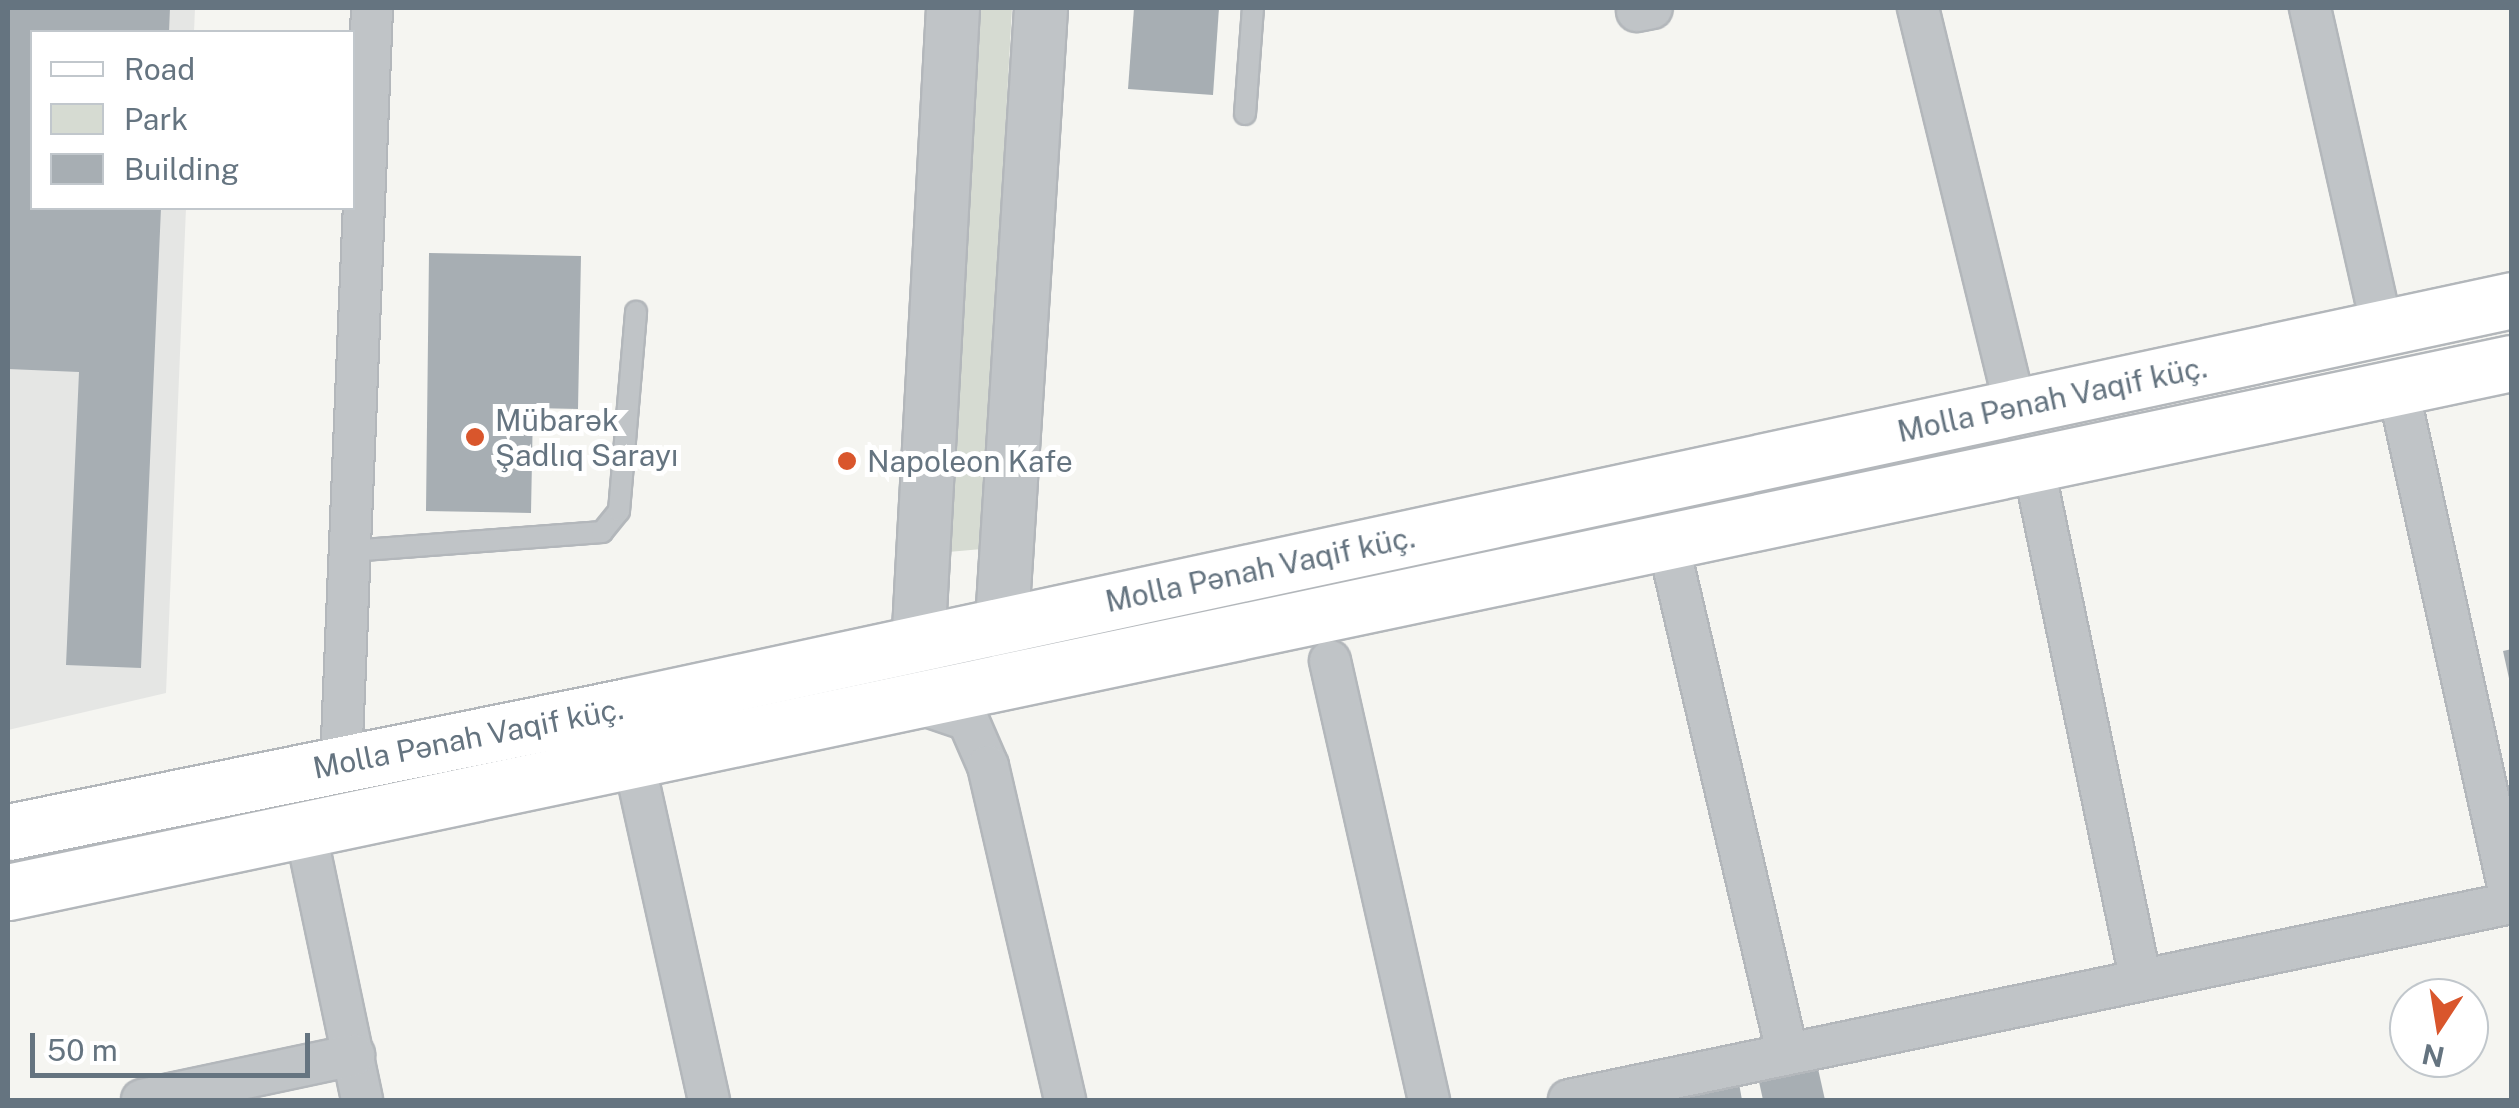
<!DOCTYPE html>
<html>
<head>
<meta charset="utf-8">
<style>
  body { margin:0 }
  #map { position:relative; width:2519px; height:1108px; overflow:hidden; background:#f5f5f1; font-family:"Public Sans",sans-serif }
  div>[style] { position:absolute }
  .built>* { inset:0; background:#e5e6e4 }
  .green>* { inset:0; background:#d6dbd2 }
  .building>* { inset:0; background:#a7aeb3 }
  .roads { filter:drop-shadow(2px 0 #b3b7bb) drop-shadow(-2px 0 #b3b7bb) drop-shadow(0 2px #b3b7bb) drop-shadow(0 -2px #b3b7bb) }
  .service>* { height:20px; margin:-10px; padding:0 10px; transform-origin:10px; border-radius:10px; background:#c0c4c7 }
  .minor>* { height:40px; margin:-20px; padding:0 20px; transform-origin:20px; border-radius:20px; background:#c0c4c7 }
  .tertiary>* { height:52px; margin:-26px; padding:0 26px; transform-origin:26px; border-radius:26px; background:#c0c4c7 }
  .secondary>* { height:55px; margin:-27.5px; padding:0 27.5px; transform-origin:27.5px; border-radius:27.5px; background:#fff }
  .dots>* { width:28px; height:28px; translate:-50% -50%; box-sizing:border-box; border:5px solid #fff; border-radius:50% }
  span { translate:-50% -50%; white-space:nowrap; text-align:center; line-height:1.15; -webkit-text-stroke:10px #fff; paint-order:stroke }
  .street-label { font-size:30px; color:#657480 }
  .poi-label { font-size:30px; color:#657480 }
  .left { translate:0 -50%; text-align:left }
  .frame { position:absolute; inset:0; border:10px solid #657480; pointer-events:none }
  .legend { position:absolute; left:30px; top:30px; width:325px; height:180px; box-sizing:border-box; background:#fff; border:2px solid #c1c7cc; margin:0; padding:12px 18px; list-style:none; font-size:30px; color:#657480 }
  .legend li { display:flex; align-items:center; gap:20px; height:50px }
  .legend b { width:50px; border:2px solid #c1c7cc }
  .north { position:absolute; left:2389px; top:978px; width:100px; height:100px; box-sizing:border-box; background:#fff; border:2px solid #c1c7cc; border-radius:50%; rotate:192deg; font-size:28px; font-weight:700; line-height:40px; text-align:center; color:#657480 }
  .north::after { content:''; display:block; margin:auto; width:35px; height:45px; background:#d9562c; clip-path:polygon(50% 0,100% 100%,50% 72%,0 100%) }
  .scale { position:absolute; left:30px; top:1033px; width:280px; height:45px; box-sizing:border-box; border:5px solid #657480; border-top:0; padding-left:12px; font-size:30px; line-height:35px; white-space:nowrap; color:#657480; -webkit-text-stroke:8px #fff; paint-order:stroke }
</style>
</head>
<body>
<div id="map">
  <div class="built">
    <div style="clip-path:polygon(8px 8px,195px 8px,194px 32px,32px 32px,32px 208px,186px 208px,166px 693px,8px 730px)"></div>
  </div>
  <div class="green">
    <div style="clip-path:polygon(978px 8px,1012px 8px,982px 549px,948px 552px)"></div>
  </div>
  <div class="building">
    <div style="clip-path:polygon(8px 8px,170px 8px,169px 32px,32px 32px,32px 208px,161px 208px,141px 668px,66px 665px,79px 372px,8px 369px)"></div>
    <div style="clip-path:polygon(1134px 8px,1219px 8px,1213px 95px,1128px 89px)"></div>
    <div style="clip-path:polygon(429px 253px,581px 256px,578px 409px,533px 408px,531px 513px,426px 511px)"></div>
    <div style="clip-path:polygon(2512px 649px,2512px 683px,2510px 683px,2503px 651px)"></div>
    <div style="clip-path:polygon(1817px 1064px,1825px 1100px,1763px 1100px,1758px 1077px)"></div>
    <div style="clip-path:polygon(1738px 1078px,1742px 1100px,1680px 1100px,1678px 1091px)"></div>
  </div>
  <div class="roads">
    <div class="service">
      <div style="left:1245px;top:114px;width:106px;rotate:-85.7deg"></div>
      <div style="left:350px;top:551px;width:253px;rotate:-4.3deg"></div>
      <div style="left:602px;top:532px;width:27px;rotate:-51deg"></div>
      <div style="left:619px;top:511px;width:200px;rotate:-85.1deg"></div>
    </div>
    <div class="minor">
      <div style="left:1918px;top:8px;width:411px;rotate:76.3deg"></div>
      <div style="left:2310px;top:8px;width:328px;rotate:77.3deg"></div>
      <div style="left:1637px;top:11px;width:15px;rotate:-11deg"></div>
      <div style="left:2398px;top:389px;width:527px;rotate:77.52deg"></div>
      <div style="left:2033px;top:464px;width:524px;rotate:78.22deg"></div>
      <div style="left:1667px;top:539px;width:527px;rotate:76.83deg"></div>
      <div style="left:1330px;top:661px;width:450px;rotate:77.3deg"></div>
      <div style="left:915px;top:702px;width:56px;rotate:18.8deg"></div>
      <div style="left:968px;top:720px;width:50px;rotate:66.5deg"></div>
      <div style="left:988px;top:766px;width:343px;rotate:77deg"></div>
      <div style="left:634px;top:762px;width:346px;rotate:77.5deg"></div>
      <div style="left:341px;top:764px;width:757px;rotate:-87.65deg"></div>
      <div style="left:305px;top:829px;width:277px;rotate:78.1deg"></div>
      <div style="left:142px;top:1100px;width:217px;rotate:-12deg"></div>
      <div style="left:1569px;top:1100px;width:962px;rotate:-11.81deg"></div>
    </div>
    <div class="tertiary">
      <div style="left:999px;top:669px;width:662px;rotate:-86.36deg"></div>
      <div style="left:916px;top:685px;width:678px;rotate:-86.87deg"></div>
    </div>
    <div class="secondary">
      <div style="left:8px;top:832px;width:633px;rotate:-11.49deg"></div>
      <div style="left:628px;top:706px;width:1927px;rotate:-12.16deg"></div>
      <div style="left:8px;top:892px;width:2559px;rotate:-11.93deg"></div>
    </div>
  </div>
  <div class="dots">
    <div style="left:475px;top:437px;background:#d9562c"></div>
    <div style="left:847px;top:461px;background:#d9562c"></div>
  </div>
  <div class="street-label">
    <span style="left:2052px;top:399px;rotate:-12deg">Molla Pənah Vaqif küç.</span>
    <span style="left:1260px;top:569px;rotate:-12deg">Molla Pənah Vaqif küç.</span>
    <span style="left:468px;top:738px;rotate:-11deg">Molla Pənah Vaqif küç.</span>
  </div>
  <div class="poi-label">
    <span class="left" style="left:495px;top:437px">Mübarək<br>Şadlıq Sarayı</span>
    <span class="left" style="left:867px;top:461px">Napoleon Kafe</span>
  </div>
  <div class="frame"></div>
  <ul class="legend">
  <li><b style="height:12px;background:#fff"></b>Road</li>
  <li><b style="height:28px;background:#d6dbd2"></b>Park</li>
  <li><b style="height:28px;background:#a7aeb3"></b>Building</li>
  </ul>
  <div class="north">N</div>
  <div class="scale">50 m</div>
</div>
</body>
</html>
